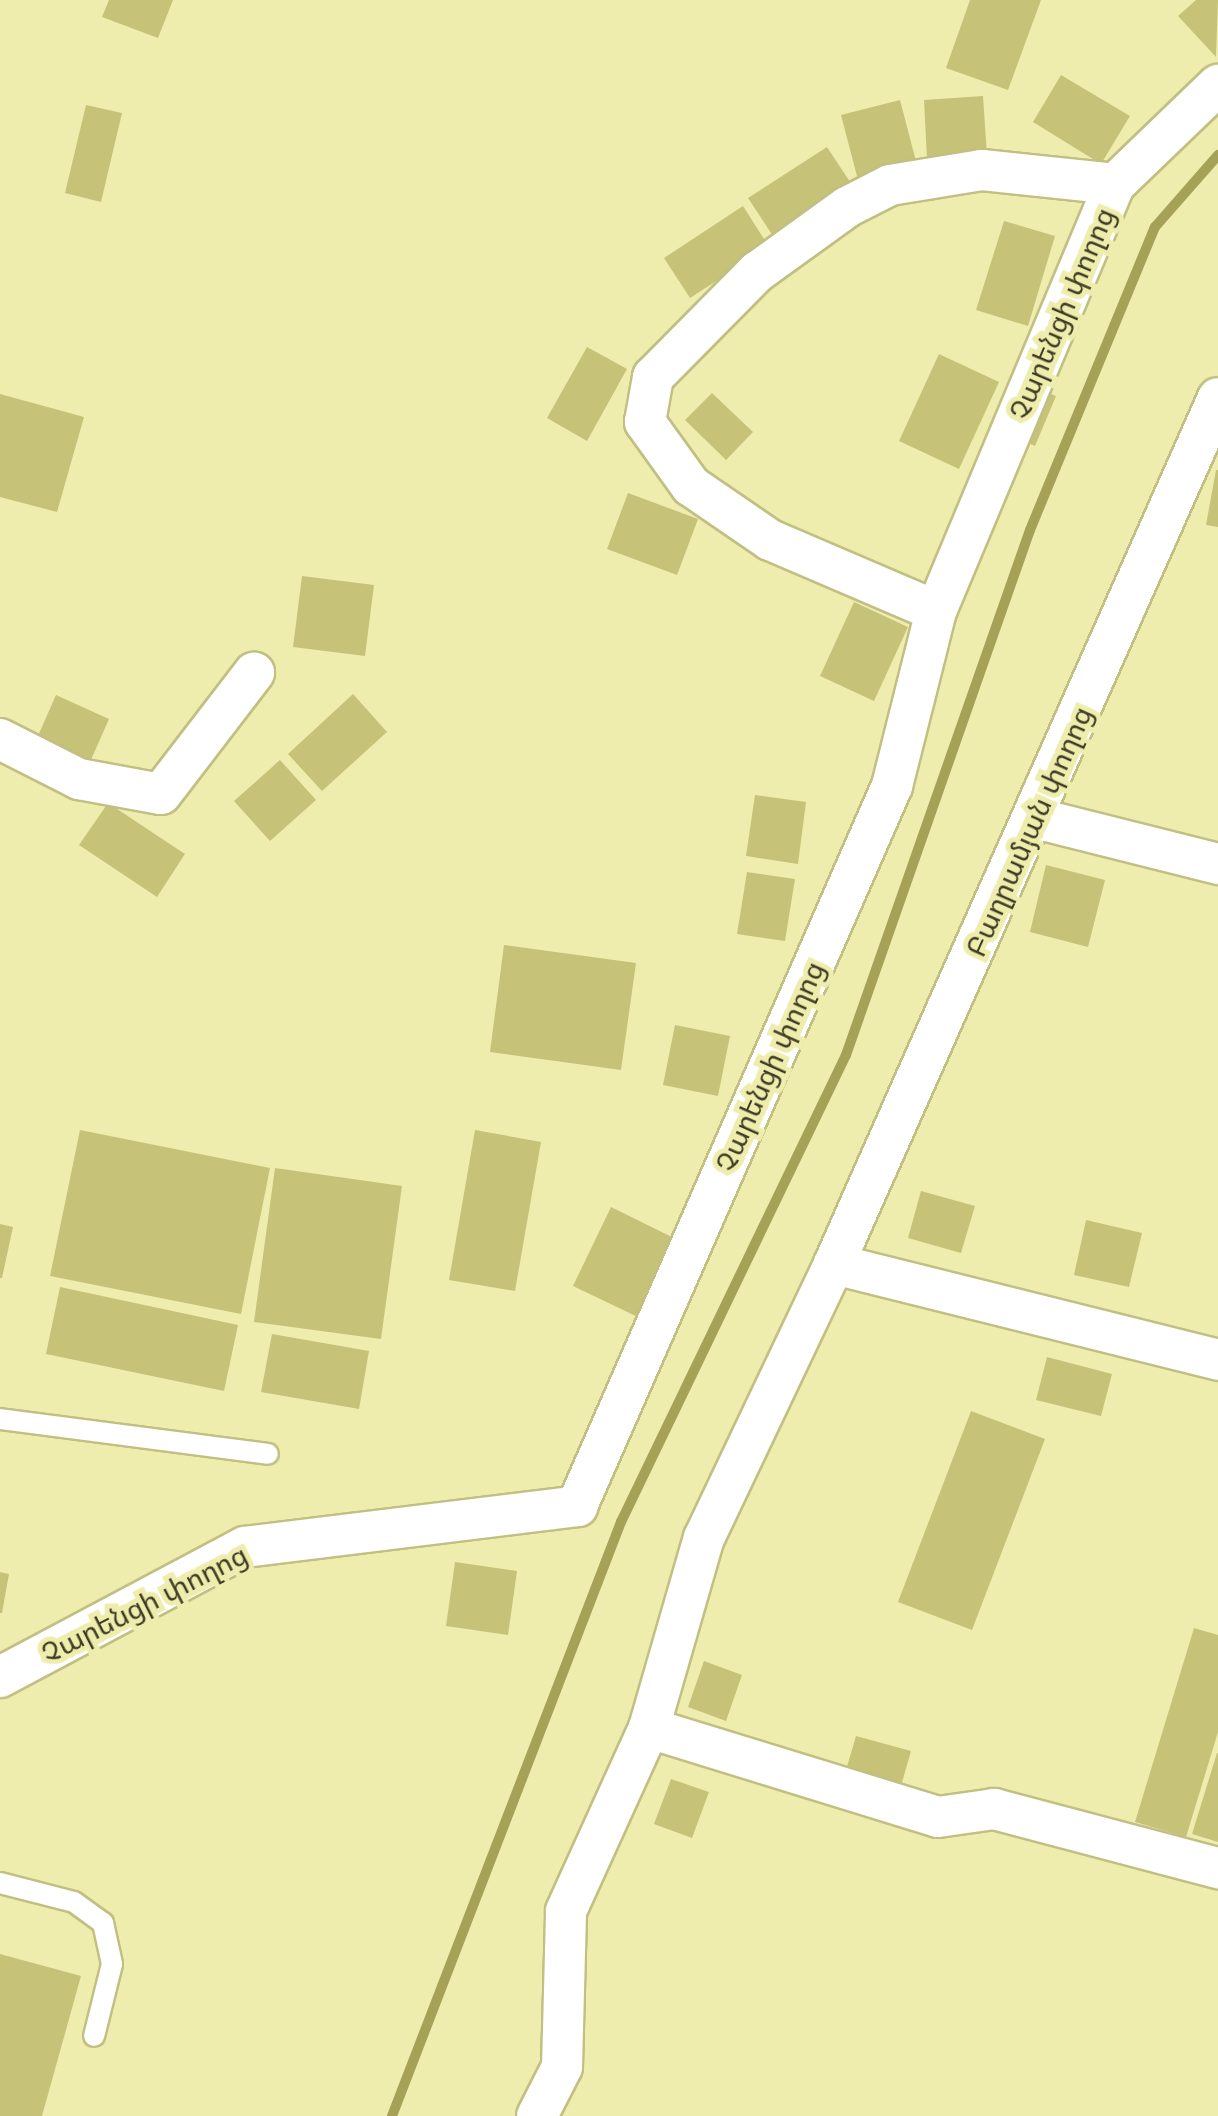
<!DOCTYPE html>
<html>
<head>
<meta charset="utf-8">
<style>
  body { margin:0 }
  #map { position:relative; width:1218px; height:2116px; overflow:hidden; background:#efedae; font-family:"Noto Sans","Noto Sans Armenian",sans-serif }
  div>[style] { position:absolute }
  .stream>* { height:10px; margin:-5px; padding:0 5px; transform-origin:5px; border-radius:5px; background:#a5a258 }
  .building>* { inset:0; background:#c6c278 }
  .roads { filter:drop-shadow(2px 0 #c1bf82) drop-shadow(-2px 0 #c1bf82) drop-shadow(0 2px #c1bf82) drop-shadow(0 -2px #c1bf82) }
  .lane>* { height:20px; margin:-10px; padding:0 10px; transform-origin:10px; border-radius:10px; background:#fff }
  .street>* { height:40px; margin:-20px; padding:0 20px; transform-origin:20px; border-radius:20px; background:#fff }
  span { translate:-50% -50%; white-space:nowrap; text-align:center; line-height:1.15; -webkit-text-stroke:10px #efedae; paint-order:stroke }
  .street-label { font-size:28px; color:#3d3c22 }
</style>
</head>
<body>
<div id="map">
  <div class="stream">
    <div style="left:392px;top:2116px;width:637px;rotate:-68.92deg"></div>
    <div style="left:621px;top:1522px;width:518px;rotate:-64.28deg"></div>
    <div style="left:846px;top:1055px;width:556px;rotate:-70.69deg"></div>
    <div style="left:1030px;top:530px;width:328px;rotate:-67.6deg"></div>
    <div style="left:1155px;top:227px;width:96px;rotate:-48.8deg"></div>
  </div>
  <div class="building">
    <div style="clip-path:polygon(109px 0,173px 0,158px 38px,102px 17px)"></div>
    <div style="clip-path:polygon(970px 0,1041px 0,1008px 90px,946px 68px)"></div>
    <div style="clip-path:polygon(1196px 0,1218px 0,1216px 57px,1178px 16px)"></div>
    <div style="clip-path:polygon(1061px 75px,1130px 116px,1101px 164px,1033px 122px)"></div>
    <div style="clip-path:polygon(983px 96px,987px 156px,927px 159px,924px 100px)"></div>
    <div style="clip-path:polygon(900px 100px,917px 165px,858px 180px,841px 115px)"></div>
    <div style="clip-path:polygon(86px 105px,122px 113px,101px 202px,65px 193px)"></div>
    <div style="clip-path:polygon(827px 147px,854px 188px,775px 239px,748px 198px)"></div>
    <div style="clip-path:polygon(743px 206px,769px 247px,690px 298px,664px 258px)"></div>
    <div style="clip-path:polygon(1004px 221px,1055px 236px,1028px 326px,976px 310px)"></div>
    <div style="clip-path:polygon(587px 347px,627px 369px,587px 441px,547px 418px)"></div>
    <div style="clip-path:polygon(939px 354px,999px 382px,959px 469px,899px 441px)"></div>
    <div style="clip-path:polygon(1040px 390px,1056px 396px,1035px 446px,1019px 439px)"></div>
    <div style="clip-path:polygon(712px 393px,753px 432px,726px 460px,685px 420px)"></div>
    <div style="clip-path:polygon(0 394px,84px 417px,57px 512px,0 497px)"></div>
    <div style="clip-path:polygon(1216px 470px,1218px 470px,1218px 527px,1206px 525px)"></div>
    <div style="clip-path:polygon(628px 493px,698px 519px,677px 575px,607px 549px)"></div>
    <div style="clip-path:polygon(302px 576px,374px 585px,365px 656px,293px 647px)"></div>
    <div style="clip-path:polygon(854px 602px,908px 627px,874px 701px,820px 676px)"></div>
    <div style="clip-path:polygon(353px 694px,387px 732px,322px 791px,288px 754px)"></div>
    <div style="clip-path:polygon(56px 695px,109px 719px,90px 762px,37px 738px)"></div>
    <div style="clip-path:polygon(280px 760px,316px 800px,270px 841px,234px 801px)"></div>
    <div style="clip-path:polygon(755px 795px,806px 802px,798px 864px,746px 856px)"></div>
    <div style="clip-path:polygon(108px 803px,185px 854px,157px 897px,79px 845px)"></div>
    <div style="clip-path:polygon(1046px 865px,1105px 880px,1088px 947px,1030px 932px)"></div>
    <div style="clip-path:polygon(747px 872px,795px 879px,785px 941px,737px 934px)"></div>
    <div style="clip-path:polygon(504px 945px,636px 963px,621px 1070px,490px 1052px)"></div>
    <div style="clip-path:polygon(675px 1025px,730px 1036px,718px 1096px,663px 1085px)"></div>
    <div style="clip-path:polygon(80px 1130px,270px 1168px,241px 1314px,50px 1276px)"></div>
    <div style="clip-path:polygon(475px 1130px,541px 1142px,515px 1291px,449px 1280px)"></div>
    <div style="clip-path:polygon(275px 1168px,402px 1186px,381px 1339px,254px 1322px)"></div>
    <div style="clip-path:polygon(921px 1191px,975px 1206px,961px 1253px,908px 1238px)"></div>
    <div style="clip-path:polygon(611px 1207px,680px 1241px,642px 1319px,573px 1286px)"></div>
    <div style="clip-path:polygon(1086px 1220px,1142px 1233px,1129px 1287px,1074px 1275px)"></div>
    <div style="clip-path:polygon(0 1224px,13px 1227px,2px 1278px,0 1278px)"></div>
    <div style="clip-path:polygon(60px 1287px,238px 1325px,224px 1391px,46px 1354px)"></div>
    <div style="clip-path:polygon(272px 1334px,369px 1351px,359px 1409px,261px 1392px)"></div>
    <div style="clip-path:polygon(1047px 1357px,1112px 1374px,1101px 1416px,1036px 1400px)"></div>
    <div style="clip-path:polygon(971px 1411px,1045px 1439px,972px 1630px,898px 1602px)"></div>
    <div style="clip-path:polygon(455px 1562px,517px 1571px,508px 1635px,446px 1626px)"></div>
    <div style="clip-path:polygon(0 1572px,9px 1574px,2px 1613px,0 1613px)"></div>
    <div style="clip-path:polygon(1194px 1628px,1218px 1635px,1218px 1732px,1186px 1837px,1135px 1822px)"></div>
    <div style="clip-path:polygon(704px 1661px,742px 1675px,726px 1721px,688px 1707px)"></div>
    <div style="clip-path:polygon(856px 1736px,911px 1751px,901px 1786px,846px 1770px)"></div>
    <div style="clip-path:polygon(1217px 1753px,1218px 1753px,1218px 1842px,1192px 1834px)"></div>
    <div style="clip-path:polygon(671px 1779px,709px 1792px,692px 1838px,654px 1824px)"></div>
    <div style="clip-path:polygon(0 1954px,81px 1976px,42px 2116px,0 2116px)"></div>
  </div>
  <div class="roads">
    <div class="lane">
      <div style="left:0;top:1419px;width:270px;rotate:7.4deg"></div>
      <div style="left:0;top:1883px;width:76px;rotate:14.4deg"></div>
      <div style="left:74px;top:1902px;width:36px;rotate:36deg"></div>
      <div style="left:103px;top:1923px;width:42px;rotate:77.6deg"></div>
      <div style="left:112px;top:1964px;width:74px;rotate:104deg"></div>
    </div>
    <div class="street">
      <div style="left:936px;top:611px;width:181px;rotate:-156.8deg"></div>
      <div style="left:770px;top:540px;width:96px;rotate:-145.6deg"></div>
      <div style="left:691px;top:486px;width:79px;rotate:-125.7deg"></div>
      <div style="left:645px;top:422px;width:46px;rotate:-79.9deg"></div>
      <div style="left:653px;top:377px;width:148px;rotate:-45.3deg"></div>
      <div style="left:757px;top:272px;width:111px;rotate:-35.8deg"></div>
      <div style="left:847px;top:207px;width:48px;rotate:-27.1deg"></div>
      <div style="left:890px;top:185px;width:93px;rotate:-9.3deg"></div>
      <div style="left:982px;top:170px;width:134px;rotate:6deg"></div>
      <div style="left:0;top:739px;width:89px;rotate:26.9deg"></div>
      <div style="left:79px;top:779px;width:83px;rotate:10.4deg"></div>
      <div style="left:161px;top:794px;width:153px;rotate:-52.5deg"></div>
      <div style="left:1035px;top:818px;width:189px;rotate:14.1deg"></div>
      <div style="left:834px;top:1264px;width:396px;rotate:14deg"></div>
      <div style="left:0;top:1677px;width:277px;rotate:-28deg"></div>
      <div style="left:245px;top:1547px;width:335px;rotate:-7deg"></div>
      <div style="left:577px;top:1506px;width:786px;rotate:-66.37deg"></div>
      <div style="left:892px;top:786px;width:180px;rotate:-75.9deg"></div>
      <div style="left:936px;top:611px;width:463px;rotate:-67.3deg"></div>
      <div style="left:1115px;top:184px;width:143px;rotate:-43.9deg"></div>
      <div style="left:649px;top:1728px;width:302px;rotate:17.1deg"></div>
      <div style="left:938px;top:1817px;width:57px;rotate:-8.1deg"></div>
      <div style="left:994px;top:1809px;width:232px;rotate:14.8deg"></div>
      <div style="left:537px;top:2116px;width:55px;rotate:-63deg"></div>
      <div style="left:562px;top:2067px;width:156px;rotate:-88.5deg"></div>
      <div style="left:566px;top:1911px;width:201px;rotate:-65.6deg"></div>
      <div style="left:649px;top:1728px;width:198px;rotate:-73.9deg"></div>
      <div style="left:704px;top:1538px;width:303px;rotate:-64.6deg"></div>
      <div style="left:834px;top:1264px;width:947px;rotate:-66.09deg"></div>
    </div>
  </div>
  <div class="street-label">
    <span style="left:1061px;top:313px;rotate:-67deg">Չարենցի փողոց</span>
    <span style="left:1028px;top:831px;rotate:-66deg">Բաղրամյան փողոց</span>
    <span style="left:769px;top:1066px;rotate:-66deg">Չարենցի փողոց</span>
    <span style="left:144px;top:1603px;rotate:-27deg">Չարենցի փողոց</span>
  </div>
</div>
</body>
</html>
